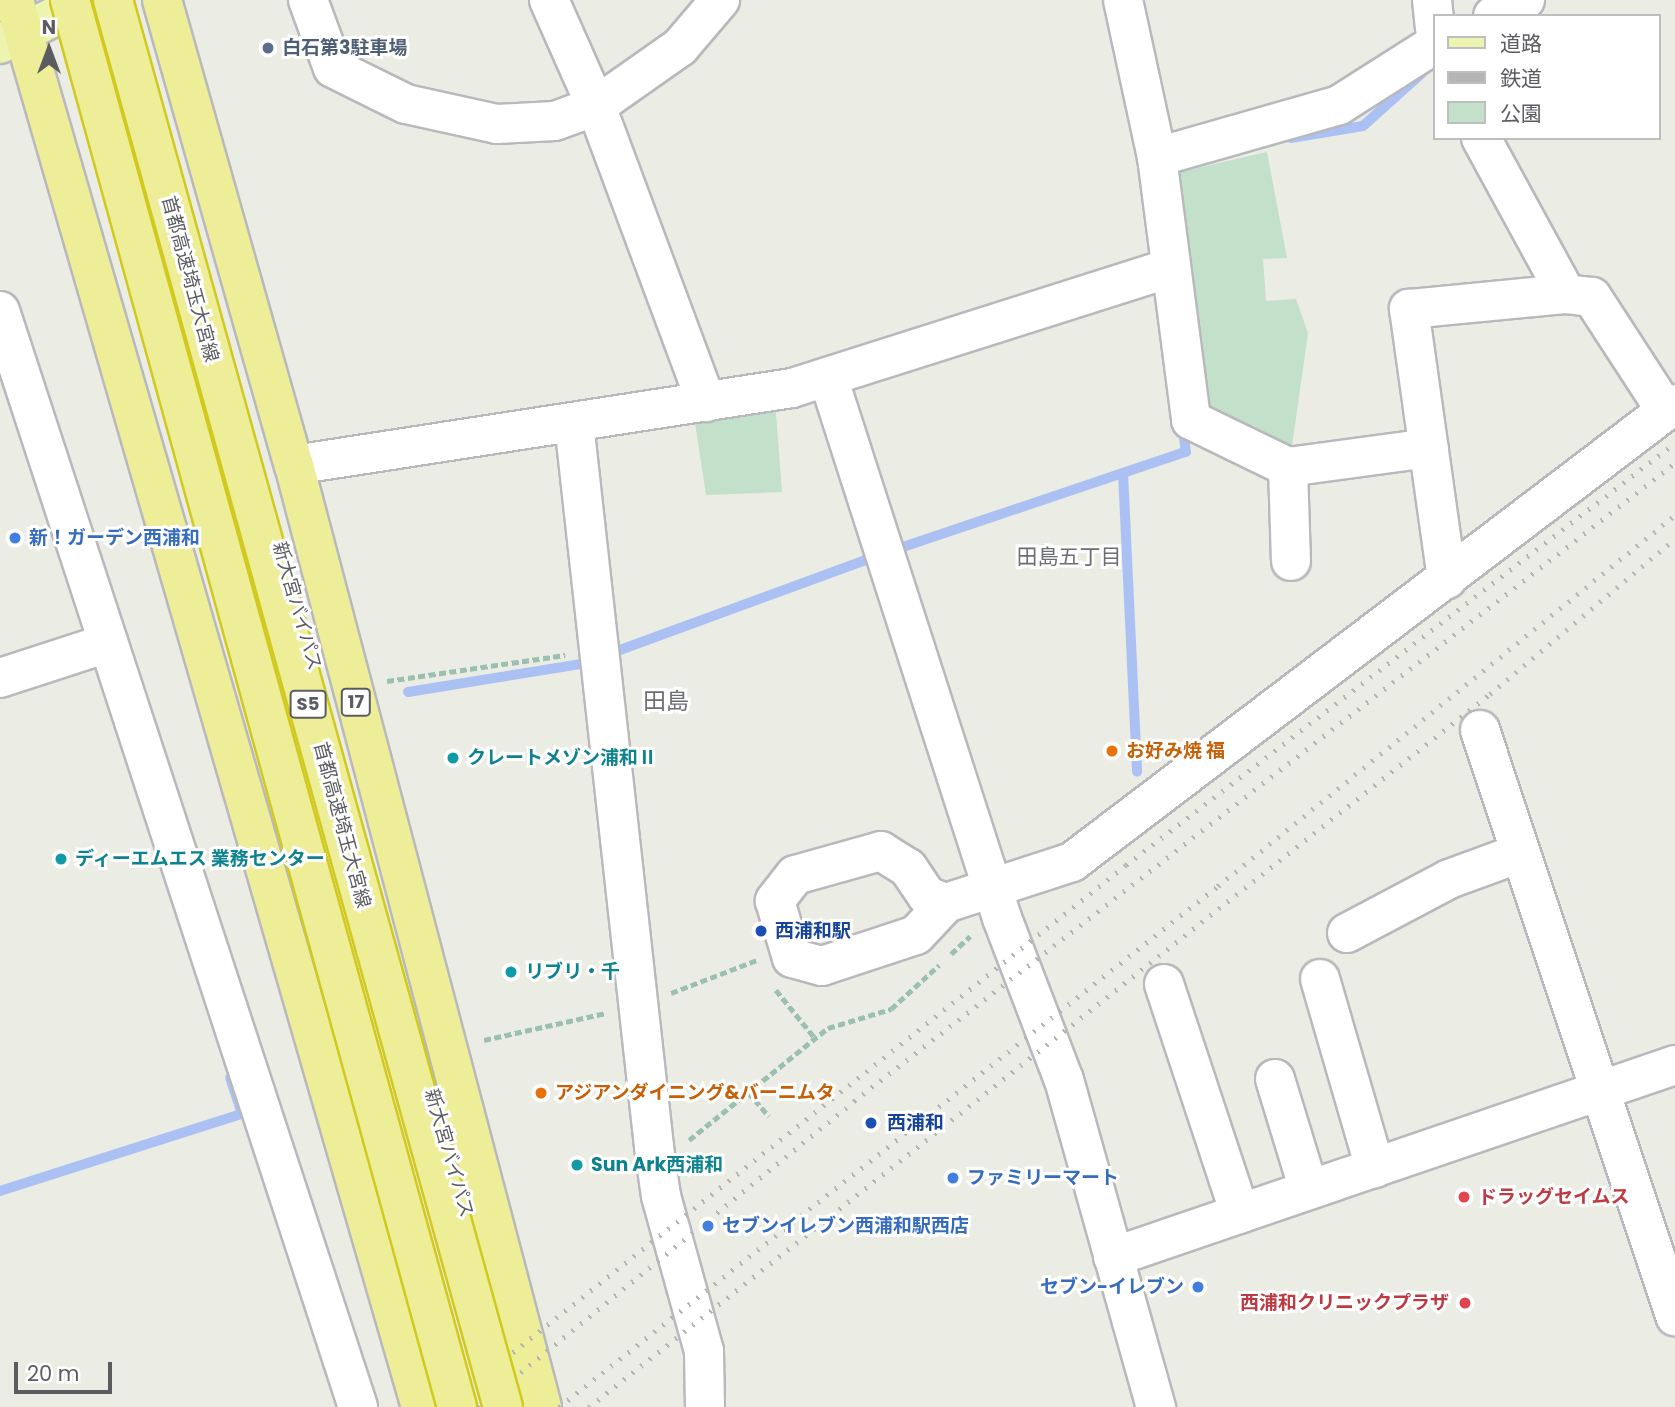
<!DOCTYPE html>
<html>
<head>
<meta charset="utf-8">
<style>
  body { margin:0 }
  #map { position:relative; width:1675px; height:1407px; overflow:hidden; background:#ebece3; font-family:Poppins,"Noto Sans JP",sans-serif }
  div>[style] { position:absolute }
  .green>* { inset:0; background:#c2e0ca }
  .stream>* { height:10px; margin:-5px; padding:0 5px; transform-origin:5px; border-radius:5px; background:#abc1f3 }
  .path>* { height:4.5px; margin-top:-2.25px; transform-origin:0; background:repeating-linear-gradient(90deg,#9cc0b0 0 7px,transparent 0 10.5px) }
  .roads { filter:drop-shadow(2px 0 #b8b8bd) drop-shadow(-2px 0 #b8b8bd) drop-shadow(0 2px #b8b8bd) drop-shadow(0 -2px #b8b8bd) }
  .minor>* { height:38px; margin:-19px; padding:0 19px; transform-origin:19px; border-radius:19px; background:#fff }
  .major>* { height:38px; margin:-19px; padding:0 19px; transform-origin:19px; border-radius:19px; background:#edf4b0 }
  .highway>* { height:38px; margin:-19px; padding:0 19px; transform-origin:19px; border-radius:19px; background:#edee97 }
  .rail>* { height:5px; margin-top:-2.5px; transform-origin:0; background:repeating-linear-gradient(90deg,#b5b5b6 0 2px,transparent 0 11px) }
  .bridges { filter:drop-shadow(2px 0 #d1c91e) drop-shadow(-2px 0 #d1c91e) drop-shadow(0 2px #d1c91e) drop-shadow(0 -2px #d1c91e) }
  .highway-bridge>* { height:38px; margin:-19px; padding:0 19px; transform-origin:19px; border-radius:19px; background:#edee97 }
  .dots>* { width:19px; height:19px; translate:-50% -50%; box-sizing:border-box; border:4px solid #fff; border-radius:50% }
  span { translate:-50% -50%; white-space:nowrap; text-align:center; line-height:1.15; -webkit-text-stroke:6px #fff; paint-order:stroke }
  .shield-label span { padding:2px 5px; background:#fff; border:2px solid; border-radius:5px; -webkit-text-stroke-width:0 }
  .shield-label { font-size:18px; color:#5b5c61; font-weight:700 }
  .service-label { font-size:19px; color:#4e5e75; font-weight:700 }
  .left { translate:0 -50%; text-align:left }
  .street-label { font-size:19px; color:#5b5c61 }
  .shop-label { font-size:19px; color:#366cbe; font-weight:700 }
  .right { translate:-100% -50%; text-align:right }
  .food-label { font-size:19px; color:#c56008; font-weight:700 }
  .culture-label { font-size:19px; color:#0d838f; font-weight:700 }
  .transit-label { font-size:19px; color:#164399; font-weight:700 }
  .health-label { font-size:19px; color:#be3a42; font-weight:700 }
  .neighbourhood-label { font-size:21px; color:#6c6e73 }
  .quarter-label { font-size:23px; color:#6c6e73 }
  .legend { position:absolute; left:1433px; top:14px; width:228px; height:126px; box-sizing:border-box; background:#fff; border:2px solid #bdbec0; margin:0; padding:9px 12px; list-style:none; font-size:21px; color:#5b5c61 }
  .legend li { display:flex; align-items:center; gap:14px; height:35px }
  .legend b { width:35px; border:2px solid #bdbec0 }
  .north { position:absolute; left:14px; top:14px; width:70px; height:70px; -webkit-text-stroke:5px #fff; paint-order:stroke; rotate:0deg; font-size:19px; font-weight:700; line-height:28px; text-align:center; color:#5b5c61 }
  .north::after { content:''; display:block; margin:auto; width:24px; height:32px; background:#5b5c61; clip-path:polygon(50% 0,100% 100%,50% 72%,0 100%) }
  .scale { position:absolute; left:14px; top:1362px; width:98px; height:32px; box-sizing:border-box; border:4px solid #5b5c61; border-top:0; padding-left:9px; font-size:21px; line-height:24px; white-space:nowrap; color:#5b5c61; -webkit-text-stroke:5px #fff; paint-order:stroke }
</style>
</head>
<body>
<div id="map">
  <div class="green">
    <div style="clip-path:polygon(1267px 152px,1287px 258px,1263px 259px,1266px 301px,1296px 299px,1308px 333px,1291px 453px,1202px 421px,1171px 174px)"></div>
    <div style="clip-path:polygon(775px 401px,782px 492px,706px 495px,694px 416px)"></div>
  </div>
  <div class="stream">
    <div style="left:1291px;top:138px;width:73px;rotate:-9.5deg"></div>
    <div style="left:1363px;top:126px;width:79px;rotate:-41.9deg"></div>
    <div style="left:1123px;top:473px;width:299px;rotate:87.3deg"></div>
    <div style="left:891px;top:551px;width:311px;rotate:-18.6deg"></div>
    <div style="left:1186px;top:452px;width:27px;rotate:-98deg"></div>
    <div style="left:609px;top:654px;width:285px;rotate:-20.1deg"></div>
    <div style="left:408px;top:692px;width:187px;rotate:-9.2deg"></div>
    <div style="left:0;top:1191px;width:254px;rotate:-17.7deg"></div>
    <div style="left:242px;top:1114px;width:38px;rotate:-108deg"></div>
  </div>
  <div class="path">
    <div style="left:387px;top:681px;width:180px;rotate:-8.3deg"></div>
    <div style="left:951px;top:954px;width:26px;rotate:-43deg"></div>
    <div style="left:776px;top:990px;width:62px;rotate:50.9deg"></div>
    <div style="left:671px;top:993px;width:92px;rotate:-21deg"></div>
    <div style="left:484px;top:1040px;width:125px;rotate:-12.5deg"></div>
    <div style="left:748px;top:1092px;width:32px;rotate:49deg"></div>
    <div style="left:689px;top:1140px;width:179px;rotate:-38.9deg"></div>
    <div style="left:828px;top:1028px;width:66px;rotate:-16.8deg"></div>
    <div style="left:891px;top:1009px;width:65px;rotate:-42.5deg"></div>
  </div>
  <div class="roads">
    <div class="minor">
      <div style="left:308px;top:0;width:72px;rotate:69.8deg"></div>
      <div style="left:333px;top:68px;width:81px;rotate:26.3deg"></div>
      <div style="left:406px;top:104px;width:93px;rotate:12.4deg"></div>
      <div style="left:497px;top:124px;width:58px;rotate:-3deg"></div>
      <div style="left:555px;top:121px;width:44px;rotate:-20.1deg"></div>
      <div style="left:596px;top:106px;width:103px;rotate:-35.1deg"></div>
      <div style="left:680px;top:47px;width:62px;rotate:-49.6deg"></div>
      <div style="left:549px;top:0;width:116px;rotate:66.1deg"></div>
      <div style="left:596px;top:106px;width:316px;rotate:69.6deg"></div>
      <div style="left:1123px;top:0;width:161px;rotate:77.8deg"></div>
      <div style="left:1157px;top:157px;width:265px;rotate:82.6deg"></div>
      <div style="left:1191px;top:420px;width:108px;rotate:25.9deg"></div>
      <div style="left:1288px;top:467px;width:142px;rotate:-7.7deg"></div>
      <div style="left:1432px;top:0;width:29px;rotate:84deg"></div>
      <div style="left:1493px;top:16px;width:36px;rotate:-27deg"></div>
      <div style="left:1481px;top:138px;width:178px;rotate:61.4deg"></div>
      <div style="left:1566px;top:294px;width:26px;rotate:7deg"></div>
      <div style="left:1592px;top:297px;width:136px;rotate:57deg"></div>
      <div style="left:1157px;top:157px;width:189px;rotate:-15.9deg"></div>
      <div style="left:1339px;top:105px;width:114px;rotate:-32.4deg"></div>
      <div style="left:0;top:311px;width:1153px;rotate:71.91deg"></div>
      <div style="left:828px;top:377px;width:568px;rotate:72.17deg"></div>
      <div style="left:1002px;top:918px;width:173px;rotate:69.1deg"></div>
      <div style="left:1064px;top:1080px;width:340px;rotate:74.3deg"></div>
      <div style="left:574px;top:423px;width:728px;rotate:83.69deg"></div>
      <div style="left:654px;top:1147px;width:49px;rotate:81.9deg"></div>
      <div style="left:661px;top:1196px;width:161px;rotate:74.5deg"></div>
      <div style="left:704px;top:1351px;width:56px;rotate:89deg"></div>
      <div style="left:294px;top:465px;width:504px;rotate:-8.79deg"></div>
      <div style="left:792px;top:388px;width:397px;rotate:-17.6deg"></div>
      <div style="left:1288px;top:467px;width:94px;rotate:88.2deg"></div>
      <div style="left:1447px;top:579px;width:273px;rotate:-98deg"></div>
      <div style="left:1409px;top:309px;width:158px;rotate:-5.5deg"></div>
      <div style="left:0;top:678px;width:114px;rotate:-18deg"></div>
      <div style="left:1480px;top:730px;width:618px;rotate:71.59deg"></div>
      <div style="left:946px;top:903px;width:20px;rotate:-160deg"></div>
      <div style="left:927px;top:896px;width:34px;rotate:-124deg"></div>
      <div style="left:908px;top:868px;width:32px;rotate:-148deg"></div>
      <div style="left:881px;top:851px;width:89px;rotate:164.4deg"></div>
      <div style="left:795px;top:875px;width:33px;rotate:128deg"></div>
      <div style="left:775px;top:901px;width:59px;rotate:73.4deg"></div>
      <div style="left:792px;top:958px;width:31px;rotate:15deg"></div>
      <div style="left:822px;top:966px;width:99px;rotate:-18.3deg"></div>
      <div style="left:916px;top:935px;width:44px;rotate:-46.8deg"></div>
      <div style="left:946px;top:903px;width:133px;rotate:-18deg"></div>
      <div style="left:1072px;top:862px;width:757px;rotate:-37.22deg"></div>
      <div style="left:1347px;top:933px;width:115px;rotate:-27.9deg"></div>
      <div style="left:1449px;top:879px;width:76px;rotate:-20.1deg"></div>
      <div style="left:1320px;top:979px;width:197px;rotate:73.8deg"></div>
      <div style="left:1164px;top:984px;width:242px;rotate:71.7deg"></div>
      <div style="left:1275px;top:1079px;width:116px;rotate:73deg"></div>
      <div style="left:1113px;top:1257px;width:594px;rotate:-18.86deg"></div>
    </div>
    <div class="major">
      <div style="left:0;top:44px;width:97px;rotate:-26.8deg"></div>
    </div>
    <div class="highway">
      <div style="left:14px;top:0;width:1465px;rotate:73.87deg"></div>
      <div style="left:162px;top:0;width:483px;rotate:74.2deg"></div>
      <div style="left:294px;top:465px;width:974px;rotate:75.25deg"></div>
    </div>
  </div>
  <div class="rail">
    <div style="left:444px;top:1407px;width:871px;rotate:-38.47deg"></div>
    <div style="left:1126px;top:865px;width:692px;rotate:-37.55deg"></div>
    <div style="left:478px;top:1407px;width:485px;rotate:-39.1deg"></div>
    <div style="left:854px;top:1101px;width:1040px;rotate:-37.85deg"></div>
    <div style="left:559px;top:1407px;width:840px;rotate:-38.33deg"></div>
    <div style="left:1218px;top:886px;width:589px;rotate:-39.07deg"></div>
    <div style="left:589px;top:1407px;width:1149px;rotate:-38.36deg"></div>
    <div style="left:1490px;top:694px;width:241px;rotate:-40deg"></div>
  </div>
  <div class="bridges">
    <div class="highway-bridge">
      <div style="left:70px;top:0;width:1459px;rotate:74.62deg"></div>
      <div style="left:113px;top:0;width:1460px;rotate:74.51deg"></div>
    </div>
  </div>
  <div class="dots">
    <div style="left:268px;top:48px;background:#5c6f8a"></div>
    <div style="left:15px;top:538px;background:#3f7fe0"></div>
    <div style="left:1112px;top:751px;background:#e8710a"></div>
    <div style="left:453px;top:758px;background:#0f9aa8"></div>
    <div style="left:61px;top:859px;background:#0f9aa8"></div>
    <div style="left:761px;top:931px;background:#1a4fb4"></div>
    <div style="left:511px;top:972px;background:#0f9aa8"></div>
    <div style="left:541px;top:1093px;background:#e8710a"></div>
    <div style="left:871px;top:1123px;background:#1a4fb4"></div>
    <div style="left:577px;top:1165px;background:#0f9aa8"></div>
    <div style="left:953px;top:1178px;background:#3f7fe0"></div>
    <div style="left:1464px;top:1197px;background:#e0444e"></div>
    <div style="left:708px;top:1226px;background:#3f7fe0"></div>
    <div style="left:1198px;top:1287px;background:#3f7fe0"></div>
    <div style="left:1465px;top:1303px;background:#e0444e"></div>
  </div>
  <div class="shield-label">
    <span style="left:356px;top:702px">17</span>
    <span style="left:308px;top:704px">S5</span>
  </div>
  <div class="service-label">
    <span class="left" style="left:282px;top:48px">白石第3駐車場</span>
  </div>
  <div class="street-label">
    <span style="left:190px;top:279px;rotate:75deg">首都高速埼玉大宮線</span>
    <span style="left:297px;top:606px;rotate:74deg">新大宮バイパス</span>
    <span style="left:342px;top:825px;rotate:75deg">首都高速埼玉大宮線</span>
    <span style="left:449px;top:1153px;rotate:74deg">新大宮バイパス</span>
  </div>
  <div class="shop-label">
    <span class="left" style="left:29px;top:538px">新！ガーデン西浦和</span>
    <span class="left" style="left:967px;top:1178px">ファミリーマート</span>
    <span class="left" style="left:722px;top:1226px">セブンイレブン西浦和駅西店</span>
    <span class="right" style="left:1184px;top:1287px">セブン-イレブン</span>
  </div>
  <div class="food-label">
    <span class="left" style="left:1126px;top:751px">お好み焼 福</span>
    <span class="left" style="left:555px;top:1093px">アジアンダイニング&amp;バーニムタ</span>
  </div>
  <div class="culture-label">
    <span class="left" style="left:467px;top:758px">クレートメゾン浦和Ⅱ</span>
    <span class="left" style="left:75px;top:859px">ディーエムエス 業務センター</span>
    <span class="left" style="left:525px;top:972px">リブリ・千</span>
    <span class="left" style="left:591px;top:1165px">Sun Ark西浦和</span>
  </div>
  <div class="transit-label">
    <span class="left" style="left:775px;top:931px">西浦和駅</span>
    <span class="left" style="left:887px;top:1123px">西浦和</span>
  </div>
  <div class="health-label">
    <span class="left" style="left:1478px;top:1197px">ドラッグセイムス</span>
    <span class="right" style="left:1449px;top:1303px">西浦和クリニックプラザ</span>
  </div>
  <div class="neighbourhood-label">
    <span style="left:1069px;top:557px">田島五丁目</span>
  </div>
  <div class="quarter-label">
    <span style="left:666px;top:701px">田島</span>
  </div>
  <ul class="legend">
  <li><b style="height:9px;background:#edf4b0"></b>道路</li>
  <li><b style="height:9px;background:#b5b5b6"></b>鉄道</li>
  <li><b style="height:19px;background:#c2e0ca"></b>公園</li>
  </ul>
  <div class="north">N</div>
  <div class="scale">20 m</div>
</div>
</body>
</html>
